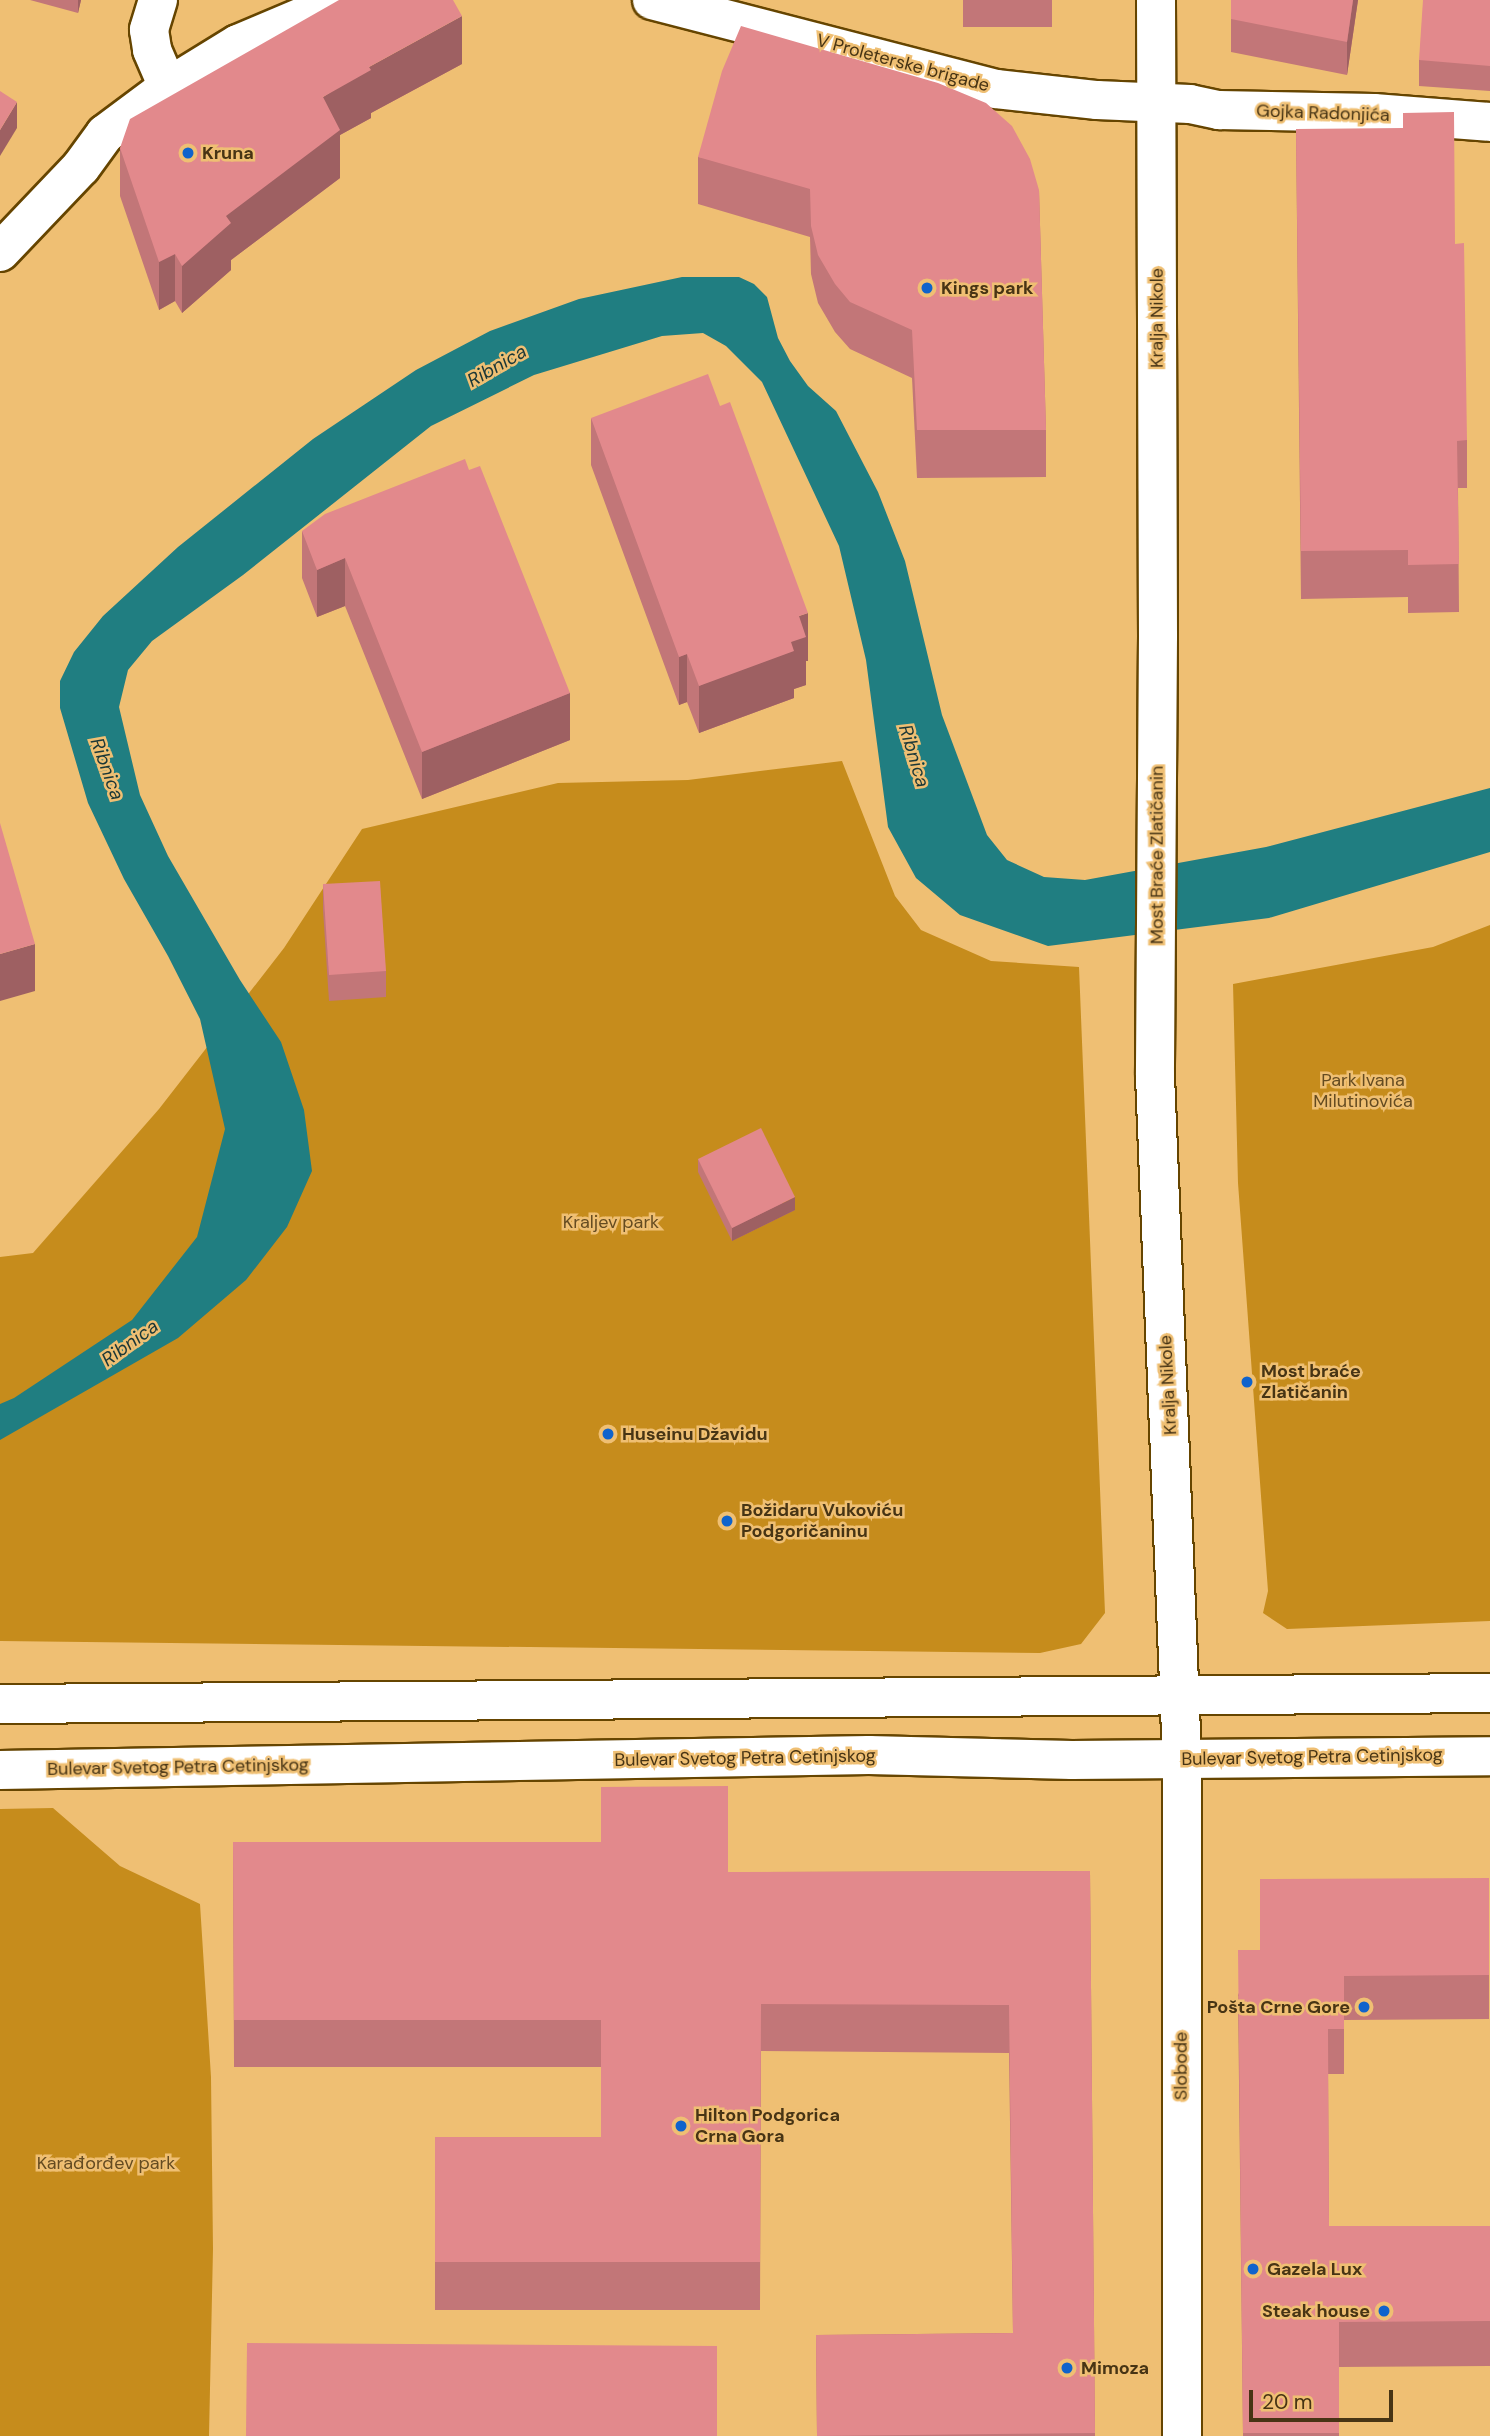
<!DOCTYPE html>
<html>
<head>
<meta charset="utf-8">
<style>
  body { margin:0 }
  #map { position:relative; width:1490px; height:2436px; overflow:hidden; background:#efbf73; font-family:"DM Sans",sans-serif }
  div>[style] { position:absolute }
  .green>* { inset:0; background:#c68c1c }
  .water>* { inset:0; background:#207e81 }
  .roads { filter:drop-shadow(2px 0 #664500) drop-shadow(-2px 0 #664500) drop-shadow(0 2px #664500) drop-shadow(0 -2px #664500) }
  .street>* { height:38px; margin:-19px; padding:0 19px; transform-origin:19px; border-radius:19px; background:#fff }
  .secondary>* { height:38px; margin:-19px; padding:0 19px; transform-origin:19px; border-radius:19px; background:#fff }
  .wall>* { inset:0; background:#c27678 }
  .shaded-wall>* { inset:0; background:#9e6062 }
  .building>* { inset:0; background:#e2898c }
  .dots>* { width:19px; height:19px; translate:-50% -50%; box-sizing:border-box; border:4px solid #efbf73; border-radius:50% }
  span { translate:-50% -50%; white-space:nowrap; text-align:center; line-height:1.15; -webkit-text-stroke:5px #efbf73; paint-order:stroke }
  .street-label { font-size:18px; color:#473414 }
  .poi-label { font-size:18px; color:#473414; font-weight:700 }
  .left { translate:0 -50%; text-align:left }
  .right { translate:-100% -50%; text-align:right }
  .park-label { font-size:18px; color:#644b21 }
  .water-label { font-size:19px; color:#1b3737; font-style:italic }
  .scale { position:absolute; left:1249px; top:2390px; width:144px; height:32px; box-sizing:border-box; border:4px solid #473414; border-top:0; padding-left:9px; font-size:21px; line-height:24px; white-space:nowrap; color:#473414; -webkit-text-stroke:5px #efbf73; paint-order:stroke }
</style>
</head>
<body>
<div id="map">
  <div class="green">
    <div style="clip-path:polygon(842px 761px,895px 896px,921px 930px,991px 961px,1079px 967px,1105px 1613px,1081px 1644px,1040px 1653px,0 1641px,0 1257px,33px 1253px,159px 1109px,284px 948px,362px 829px,558px 783px,688px 780px)"></div>
    <div style="clip-path:polygon(1490px 925px,1490px 1621px,1287px 1629px,1263px 1613px,1268px 1591px,1238px 1183px,1233px 984px,1433px 947px)"></div>
    <div style="clip-path:polygon(53px 1808px,120px 1866px,200px 1904px,211px 2077px,213px 2249px,209px 2436px,0 2436px,0 1809px)"></div>
  </div>
  <div class="water">
    <div style="clip-path:polygon(682px 277px,739px 277px,754px 284px,767px 297px,778px 338px,790px 361px,808px 386px,836px 411px,878px 492px,905px 561px,942px 715px,987px 835px,1007px 860px,1044px 877px,1085px 880px,1266px 847px,1490px 788px,1490px 852px,1269px 918px,1048px 946px,960px 915px,916px 878px,888px 827px,866px 660px,839px 546px,762px 382px,726px 346px,703px 333px,662px 336px,534px 375px,431px 426px,243px 575px,152px 641px,128px 670px,119px 707px,140px 795px,168px 856px,240px 980px,281px 1042px,304px 1110px,312px 1171px,287px 1227px,246px 1280px,178px 1338px,0 1440px,0 1404px,14px 1398px,132px 1320px,197px 1237px,225px 1129px,200px 1019px,168px 956px,124px 879px,88px 803px,60px 708px,60px 681px,74px 652px,103px 616px,178px 547px,313px 439px,416px 370px,490px 331px,579px 299px)"></div>
  </div>
  <div class="roads">
    <div class="street">
      <div style="left:158px;top:0;width:31px;rotate:107deg"></div>
      <div style="left:149px;top:30px;width:20px;rotate:81deg"></div>
      <div style="left:152px;top:50px;width:40px;rotate:66.6deg"></div>
      <div style="left:652px;top:0;width:355px;rotate:14.5deg"></div>
      <div style="left:996px;top:89px;width:102px;rotate:6.2deg"></div>
      <div style="left:1097px;top:100px;width:93px;rotate:2.5deg"></div>
      <div style="left:1190px;top:104px;width:30px;rotate:12deg"></div>
      <div style="left:1219px;top:110px;width:155px;rotate:1.1deg"></div>
      <div style="left:1374px;top:113px;width:116px;rotate:4.4deg"></div>
      <div style="left:0;top:252px;width:117px;rotate:-46.4deg"></div>
      <div style="left:81px;top:167px;width:41px;rotate:-54deg"></div>
      <div style="left:105px;top:134px;width:79px;rotate:-36.7deg"></div>
      <div style="left:168px;top:87px;width:82px;rotate:-31.6deg"></div>
      <div style="left:238px;top:44px;width:113px;rotate:-22.9deg"></div>
      <div style="left:1182px;top:2436px;width:678px;rotate:-90deg"></div>
    </div>
    <div class="secondary">
      <div style="left:1156px;top:0;width:636px;rotate:89.82deg"></div>
      <div style="left:1158px;top:636px;width:439px;rotate:90.4deg"></div>
      <div style="left:1155px;top:1075px;width:684px;rotate:87.74deg"></div>
      <div style="left:0;top:1704px;width:1490px;rotate:-0.42deg"></div>
      <div style="left:0;top:1770px;width:869px;rotate:-0.99deg"></div>
      <div style="left:869px;top:1755px;width:203px;rotate:1.4deg"></div>
      <div style="left:1072px;top:1760px;width:418px;rotate:-0.5deg"></div>
    </div>
  </div>
  <div class="wall">
    <div style="clip-path:polygon(30px 0,81px 0,78px 13px)"></div>
    <div style="clip-path:polygon(963px 0,1052px 0,1052px 27px,963px 27px)"></div>
    <div style="clip-path:polygon(1231px 0,1358px 0,1347px 75px,1231px 52px)"></div>
    <div style="clip-path:polygon(1490px 0,1490px 91px,1419px 86px,1419px 60px)"></div>
    <div style="clip-path:polygon(462px 64px,371px 113px,371px 118px,340px 135px,340px 178px,231px 260px,231px 270px,182px 313px,175px 301px,159px 310px,120px 196px,120px 148px)"></div>
    <div style="clip-path:polygon(1296px 129px,1467px 440px,1467px 488px,1458px 488px,1459px 612px,1408px 613px,1408px 597px,1301px 599px)"></div>
    <div style="clip-path:polygon(698px 157px,1039px 190px,1046px 430px,1046px 477px,917px 478px,912px 378px,850px 349px,835px 332px,818px 303px,811px 274px,810px 237px,698px 204px)"></div>
    <div style="clip-path:polygon(591px 418px,808px 661px,806px 661px,806px 685px,794px 689px,794px 698px,699px 733px,687px 702px,679px 705px,591px 465px)"></div>
    <div style="clip-path:polygon(302px 531px,570px 693px,570px 740px,422px 799px,345px 606px,317px 617px,302px 578px)"></div>
    <div style="clip-path:polygon(323px 884px,386px 971px,386px 997px,329px 1001px,323px 910px)"></div>
    <div style="clip-path:polygon(698px 1159px,795px 1210px,732px 1241px,698px 1172px)"></div>
    <div style="clip-path:polygon(233px 1842px,728px 1872px,1090px 1871px,1095px 2436px,817px 2436px,816px 2335px,1013px 2333px,1009px 2053px,761px 2051px,760px 2310px,435px 2310px,435px 2137px,601px 2137px,601px 2067px,234px 2067px)"></div>
    <div style="clip-path:polygon(1489px 1878px,1489px 2019px,1344px 2020px,1344px 2074px,1328px 2074px,1329px 2226px,1490px 2226px,1490px 2366px,1339px 2367px,1339px 2436px,1243px 2436px,1238px 1995px,1260px 1950px)"></div>
  </div>
  <div class="shaded-wall">
    <div style="clip-path:polygon(78px 0,81px 0,78px 13px)"></div>
    <div style="clip-path:polygon(1353px 0,1358px 0,1347px 75px,1347px 42px)"></div>
    <div style="clip-path:polygon(462px 16px,462px 64px,371px 113px,371px 118px,340px 135px,340px 178px,231px 260px,231px 270px,182px 313px,182px 266px,323px 97px,369px 67px)"></div>
    <div style="clip-path:polygon(17px 102px,17px 128px,0 156px,0 130px)"></div>
    <div style="clip-path:polygon(175px 254px,175px 301px,159px 310px,159px 262px)"></div>
    <div style="clip-path:polygon(345px 558px,345px 606px,317px 617px,317px 570px)"></div>
    <div style="clip-path:polygon(808px 613px,808px 661px,806px 661px,806px 685px,794px 689px,794px 698px,699px 733px,699px 686px,791px 642px,799px 616px)"></div>
    <div style="clip-path:polygon(687px 654px,687px 702px,679px 705px,679px 657px)"></div>
    <div style="clip-path:polygon(570px 693px,570px 740px,422px 799px,422px 752px)"></div>
    <div style="clip-path:polygon(35px 944px,35px 991px,0 1001px,0 954px)"></div>
    <div style="clip-path:polygon(795px 1197px,795px 1210px,732px 1241px,732px 1228px)"></div>
  </div>
  <div class="building">
    <div style="clip-path:polygon(339px 0,453px 0,462px 16px,369px 67px,371px 70px,323px 97px,340px 130px,226px 216px,231px 223px,182px 266px,175px 254px,159px 262px,120px 148px,130px 119px)"></div>
    <div style="clip-path:polygon(1231px 0,1353px 0,1347px 42px,1231px 19px)"></div>
    <div style="clip-path:polygon(1423px 0,1490px 0,1490px 66px,1419px 60px)"></div>
    <div style="clip-path:polygon(741px 26px,938px 83px,986px 103px,1012px 126px,1030px 159px,1039px 190px,1046px 430px,917px 430px,912px 330px,850px 302px,835px 284px,818px 255px,811px 226px,810px 189px,698px 157px,722px 71px)"></div>
    <div style="clip-path:polygon(0 91px,17px 102px,0 130px)"></div>
    <div style="clip-path:polygon(1454px 112px,1455px 244px,1464px 243px,1467px 440px,1457px 441px,1459px 564px,1408px 565px,1408px 550px,1301px 551px,1296px 129px,1403px 128px,1403px 113px)"></div>
    <div style="clip-path:polygon(708px 374px,720px 406px,730px 402px,808px 613px,799px 616px,806px 637px,791px 642px,794px 651px,699px 686px,687px 654px,679px 657px,591px 418px)"></div>
    <div style="clip-path:polygon(465px 459px,469px 470px,480px 466px,570px 693px,422px 752px,345px 558px,317px 570px,302px 531px,325px 514px)"></div>
    <div style="clip-path:polygon(0 823px,35px 944px,0 954px)"></div>
    <div style="clip-path:polygon(380px 881px,386px 971px,329px 975px,323px 884px)"></div>
    <div style="clip-path:polygon(761px 1128px,795px 1197px,732px 1228px,698px 1159px)"></div>
    <div style="clip-path:polygon(728px 1786px,728px 1872px,1090px 1871px,1095px 2433px,817px 2436px,816px 2335px,1013px 2333px,1009px 2005px,761px 2004px,760px 2262px,435px 2262px,435px 2137px,601px 2137px,601px 2020px,234px 2020px,233px 1842px,601px 1842px,601px 1787px)"></div>
    <div style="clip-path:polygon(1489px 1878px,1489px 1975px,1344px 1976px,1344px 2029px,1328px 2029px,1329px 2226px,1490px 2226px,1490px 2321px,1339px 2322px,1339px 2433px,1243px 2433px,1238px 1950px,1260px 1950px,1260px 1879px)"></div>
    <div style="clip-path:polygon(247px 2343px,717px 2346px,717px 2436px,246px 2436px)"></div>
  </div>
  <div class="dots">
    <div style="left:188px;top:153px;background:#0f63cc"></div>
    <div style="left:927px;top:288px;background:#0f63cc"></div>
    <div style="left:1247px;top:1382px;background:#0f63cc"></div>
    <div style="left:608px;top:1434px;background:#0f63cc"></div>
    <div style="left:727px;top:1521px;background:#0f63cc"></div>
    <div style="left:1364px;top:2007px;background:#0f63cc"></div>
    <div style="left:681px;top:2126px;background:#0f63cc"></div>
    <div style="left:1253px;top:2269px;background:#0f63cc"></div>
    <div style="left:1384px;top:2311px;background:#0f63cc"></div>
    <div style="left:1067px;top:2368px;background:#0f63cc"></div>
  </div>
  <div class="street-label">
    <span style="left:903px;top:63px;rotate:15deg">V Proleterske brigade</span>
    <span style="left:1323px;top:113px;rotate:2deg">Gojka Radonjića</span>
    <span style="left:1157px;top:318px;rotate:-90deg">Kralja Nikole</span>
    <span style="left:1157px;top:855px;rotate:-90deg">Most Braće Zlatičanin</span>
    <span style="left:1168px;top:1385px;rotate:-93deg">Kralja Nikole</span>
    <span style="left:1312px;top:1757px;rotate:-1deg">Bulevar Svetog Petra Cetinjskog</span>
    <span style="left:745px;top:1758px;rotate:-1deg">Bulevar Svetog Petra Cetinjskog</span>
    <span style="left:178px;top:1767px;rotate:-1deg">Bulevar Svetog Petra Cetinjskog</span>
    <span style="left:1181px;top:2066px;rotate:-90deg">Slobode</span>
  </div>
  <div class="poi-label">
    <span class="left" style="left:202px;top:153px">Kruna</span>
    <span class="left" style="left:941px;top:288px">Kings park</span>
    <span class="left" style="left:1261px;top:1382px">Most braće<br>Zlatičanin</span>
    <span class="left" style="left:622px;top:1434px">Huseinu Džavidu</span>
    <span class="left" style="left:741px;top:1521px">Božidaru Vukoviću<br>Podgoričaninu</span>
    <span class="right" style="left:1350px;top:2007px">Pošta Crne Gore</span>
    <span class="left" style="left:695px;top:2126px">Hilton Podgorica<br>Crna Gora</span>
    <span class="left" style="left:1267px;top:2269px">Gazela Lux</span>
    <span class="right" style="left:1370px;top:2311px">Steak house</span>
    <span class="left" style="left:1081px;top:2368px">Mimoza</span>
  </div>
  <div class="park-label">
    <span style="left:1363px;top:1091px">Park Ivana<br>Milutinovića</span>
    <span style="left:611px;top:1222px">Kraljev park</span>
    <span style="left:106px;top:2163px">Karađorđev park</span>
  </div>
  <div class="water-label">
    <span style="left:497px;top:366px;rotate:-30deg">Ribnica</span>
    <span style="left:914px;top:756px;rotate:73deg">Ribnica</span>
    <span style="left:107px;top:769px;rotate:70deg">Ribnica</span>
    <span style="left:130px;top:1343px;rotate:-36deg">Ribnica</span>
  </div>
  <div class="scale">20 m</div>
</div>
</body>
</html>
